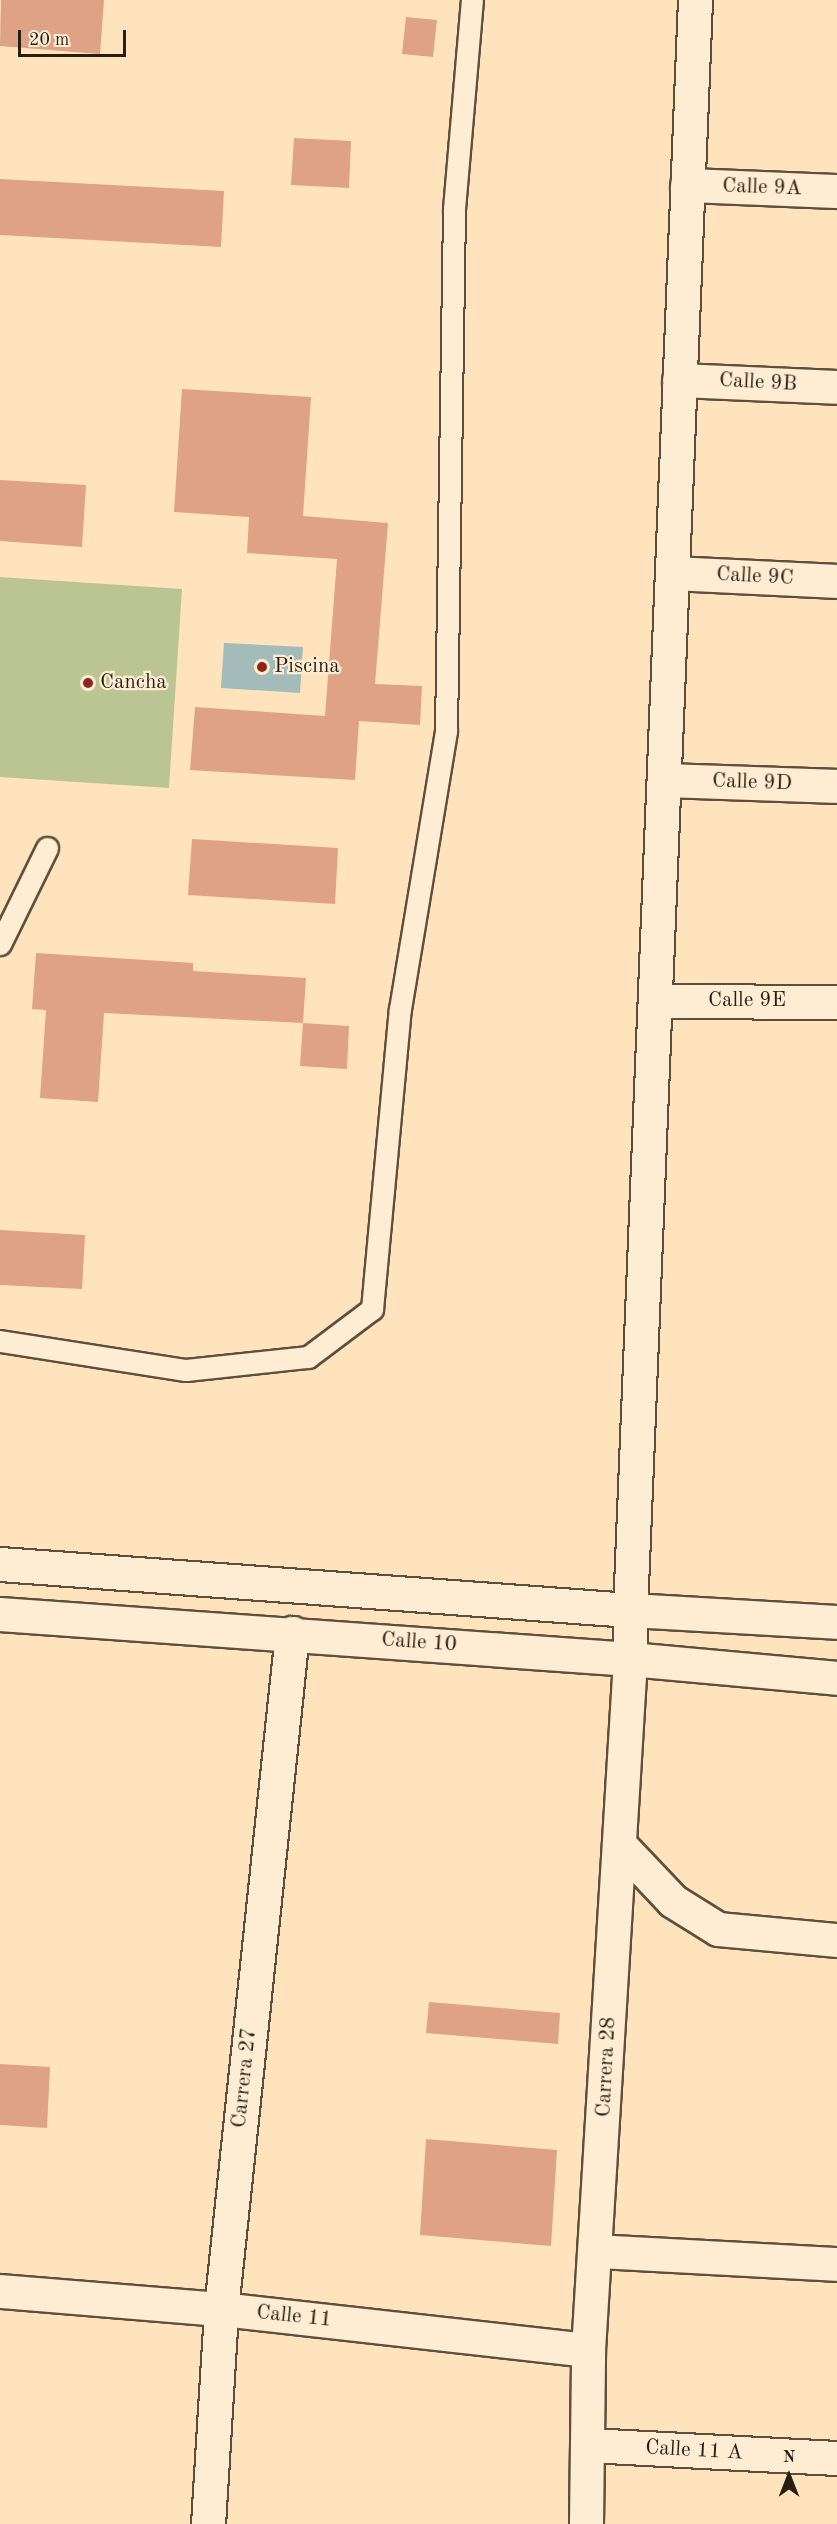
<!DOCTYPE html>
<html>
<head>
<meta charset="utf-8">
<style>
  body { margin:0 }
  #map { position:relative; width:837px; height:2524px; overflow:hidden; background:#fee3bc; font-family:"Old Standard TT",serif }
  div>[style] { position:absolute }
  .green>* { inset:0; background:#bbc594 }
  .water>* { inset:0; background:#a3bcba }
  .building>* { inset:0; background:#e0a284 }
  .roads { filter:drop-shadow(2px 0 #5e4f3d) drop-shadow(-2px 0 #5e4f3d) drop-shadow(0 2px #5e4f3d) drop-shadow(0 -2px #5e4f3d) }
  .service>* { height:21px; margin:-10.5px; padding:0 10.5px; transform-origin:10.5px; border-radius:10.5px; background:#feedd3 }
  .minor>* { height:33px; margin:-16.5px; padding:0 16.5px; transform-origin:16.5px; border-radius:16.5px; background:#feedd3 }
  .tertiary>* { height:33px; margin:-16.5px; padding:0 16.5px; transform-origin:16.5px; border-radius:16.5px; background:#feedd3 }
  .dots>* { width:16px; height:16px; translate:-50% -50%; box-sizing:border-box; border:3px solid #feedd3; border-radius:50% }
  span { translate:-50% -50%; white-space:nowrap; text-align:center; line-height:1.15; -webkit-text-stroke:4.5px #feedd3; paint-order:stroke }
  .street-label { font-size:21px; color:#291e13 }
  .poi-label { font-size:21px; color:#291e13 }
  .left { translate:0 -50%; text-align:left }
  .north { position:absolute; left:759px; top:2446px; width:60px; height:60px; -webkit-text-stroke:4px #feedd3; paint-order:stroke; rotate:0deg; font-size:16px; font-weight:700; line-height:24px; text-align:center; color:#291e13 }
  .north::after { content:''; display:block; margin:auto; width:21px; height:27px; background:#291e13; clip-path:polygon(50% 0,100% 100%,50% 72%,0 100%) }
  .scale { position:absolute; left:18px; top:30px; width:108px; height:27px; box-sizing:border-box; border:3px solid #291e13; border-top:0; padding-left:8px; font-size:18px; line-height:21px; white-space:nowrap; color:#291e13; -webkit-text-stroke:4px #feedd3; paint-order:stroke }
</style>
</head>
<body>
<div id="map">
  <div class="green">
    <div style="clip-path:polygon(0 577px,182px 589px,169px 788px,0 777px)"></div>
  </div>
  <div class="water">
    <div style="clip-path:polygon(224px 643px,303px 647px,300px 693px,221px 688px)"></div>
  </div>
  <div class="building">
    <div style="clip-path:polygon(1px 0,104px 0,100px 54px,0 46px)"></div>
    <div style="clip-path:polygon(406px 17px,437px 20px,433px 57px,402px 54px)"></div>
    <div style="clip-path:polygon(294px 138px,351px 141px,349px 188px,291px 185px)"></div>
    <div style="clip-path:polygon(0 179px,224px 191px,221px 247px,0 235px)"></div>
    <div style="clip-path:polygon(182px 389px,311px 397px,303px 516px,388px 523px,375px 684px,422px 686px,420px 725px,359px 721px,355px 780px,190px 770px,195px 707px,325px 716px,337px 559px,247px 553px,249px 517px,174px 512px)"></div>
    <div style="clip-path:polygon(0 480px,86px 485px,82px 547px,0 541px)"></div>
    <div style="clip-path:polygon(192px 839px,338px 848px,335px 904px,188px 895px)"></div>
    <div style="clip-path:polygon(36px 953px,193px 963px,193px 971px,306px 978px,303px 1023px,104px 1013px,98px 1102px,40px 1098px,46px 1010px,32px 1009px)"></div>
    <div style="clip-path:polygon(303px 1023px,349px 1026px,347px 1069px,300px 1066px)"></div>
    <div style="clip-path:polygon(0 1230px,85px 1235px,82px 1289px,0 1285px)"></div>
    <div style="clip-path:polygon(429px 2002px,560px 2013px,558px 2044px,426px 2033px)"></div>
    <div style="clip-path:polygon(0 2064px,50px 2067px,47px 2128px,0 2125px)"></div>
    <div style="clip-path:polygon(426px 2139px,557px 2150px,551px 2246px,420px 2235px)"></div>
  </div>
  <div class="roads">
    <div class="service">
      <div style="left:0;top:944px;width:107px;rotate:-63.9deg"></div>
      <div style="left:0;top:1341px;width:188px;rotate:8.9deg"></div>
      <div style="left:186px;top:1370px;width:123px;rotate:-6.1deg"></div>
      <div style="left:308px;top:1357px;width:80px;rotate:-36.9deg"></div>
      <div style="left:372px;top:1309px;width:301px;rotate:-84.7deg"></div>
      <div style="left:400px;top:1009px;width:282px;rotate:-80.6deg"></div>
      <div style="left:446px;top:731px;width:522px;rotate:-89.12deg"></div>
      <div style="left:454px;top:209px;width:210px;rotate:-85.1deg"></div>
    </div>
    <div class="minor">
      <div style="left:695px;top:0;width:1611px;rotate:92.31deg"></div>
      <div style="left:630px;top:1610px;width:207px;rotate:3.3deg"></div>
      <div style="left:687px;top:185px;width:150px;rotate:2.3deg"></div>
      <div style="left:679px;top:380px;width:158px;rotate:2.5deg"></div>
      <div style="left:673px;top:573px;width:164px;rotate:2.8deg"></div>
      <div style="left:667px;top:780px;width:170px;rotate:2deg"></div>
      <div style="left:656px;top:1001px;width:181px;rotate:0.3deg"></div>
      <div style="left:620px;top:1845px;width:77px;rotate:46.6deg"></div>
      <div style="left:673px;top:1901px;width:53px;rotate:31.9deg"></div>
      <div style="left:718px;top:1929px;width:120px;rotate:5.3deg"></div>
      <div style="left:597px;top:2251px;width:240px;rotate:3.1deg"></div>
      <div style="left:0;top:2291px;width:222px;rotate:4.7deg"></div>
      <div style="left:221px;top:2309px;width:369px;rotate:6.4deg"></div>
      <div style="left:588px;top:2445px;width:249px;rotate:3deg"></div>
      <div style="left:208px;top:2524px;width:215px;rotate:-86.5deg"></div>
      <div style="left:221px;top:2309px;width:680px;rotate:-84deg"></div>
      <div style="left:586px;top:2524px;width:174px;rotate:-89.3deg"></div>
      <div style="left:588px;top:2350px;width:692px;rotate:-86.52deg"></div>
      <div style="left:630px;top:1659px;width:208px;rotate:5.2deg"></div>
    </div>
    <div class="tertiary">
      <div style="left:0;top:1564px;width:632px;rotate:4.18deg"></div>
      <div style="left:630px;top:1610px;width:49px;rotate:90deg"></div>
      <div style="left:630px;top:1659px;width:632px;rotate:-175.91deg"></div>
    </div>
  </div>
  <div class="dots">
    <div style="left:262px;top:667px;background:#8f2418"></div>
    <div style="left:88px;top:683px;background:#8f2418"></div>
  </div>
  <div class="street-label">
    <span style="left:762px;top:188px;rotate:2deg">Calle 9A</span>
    <span style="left:758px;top:383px;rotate:3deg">Calle 9B</span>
    <span style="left:755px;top:577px;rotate:3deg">Calle 9C</span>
    <span style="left:752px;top:783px;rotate:2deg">Calle 9D</span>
    <span style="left:747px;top:1001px">Calle 9E</span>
    <span style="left:419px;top:1643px;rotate:4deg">Calle 10</span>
    <span style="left:607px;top:2067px;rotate:-87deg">Carrera 28</span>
    <span style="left:245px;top:2078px;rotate:-84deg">Carrera 27</span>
    <span style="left:294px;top:2317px;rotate:6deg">Calle 11</span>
    <span style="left:694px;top:2451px;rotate:3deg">Calle 11 A</span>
  </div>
  <div class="poi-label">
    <span class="left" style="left:274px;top:667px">Piscina</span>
    <span class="left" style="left:100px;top:683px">Cancha</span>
  </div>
  <div class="north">N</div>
  <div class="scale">20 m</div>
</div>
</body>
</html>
